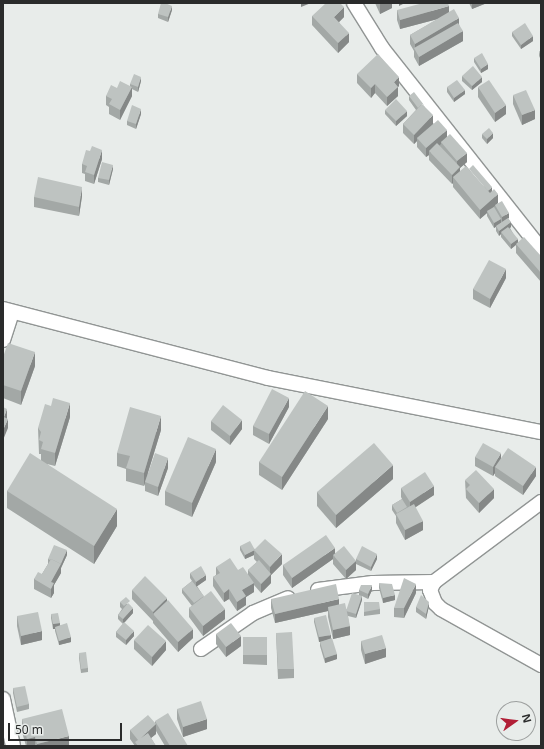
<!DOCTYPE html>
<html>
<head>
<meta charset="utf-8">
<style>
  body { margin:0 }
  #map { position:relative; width:544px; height:749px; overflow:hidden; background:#e8ecea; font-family:"Noto Sans",sans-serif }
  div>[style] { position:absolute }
  .roads { filter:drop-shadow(1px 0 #919594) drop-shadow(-1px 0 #919594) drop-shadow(0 1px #919594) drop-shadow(0 -1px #919594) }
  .minor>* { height:14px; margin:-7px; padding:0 7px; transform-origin:7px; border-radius:7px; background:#fff }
  .wall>* { inset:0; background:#a3a8a6 }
  .shaded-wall>* { inset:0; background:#858887 }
  .building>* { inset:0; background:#bec3c1 }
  span { translate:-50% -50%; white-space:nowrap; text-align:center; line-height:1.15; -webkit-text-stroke:3px #e8ecea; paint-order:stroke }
  .frame { position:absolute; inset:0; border:4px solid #2a2b2b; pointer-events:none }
  .north { position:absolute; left:496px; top:701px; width:40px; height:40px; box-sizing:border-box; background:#e8ecea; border:1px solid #9c9f9e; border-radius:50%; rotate:76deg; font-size:11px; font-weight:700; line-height:16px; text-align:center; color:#2a2b2b }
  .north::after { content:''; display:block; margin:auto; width:14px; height:18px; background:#b11e36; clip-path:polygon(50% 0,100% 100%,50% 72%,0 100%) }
  .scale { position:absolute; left:8px; top:723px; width:114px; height:18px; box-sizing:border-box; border:2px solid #2a2b2b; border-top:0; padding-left:5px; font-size:12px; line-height:14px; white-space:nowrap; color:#2a2b2b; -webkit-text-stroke:3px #e8ecea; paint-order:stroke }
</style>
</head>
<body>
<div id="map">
  <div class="roads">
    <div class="minor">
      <div style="left:354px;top:3px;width:53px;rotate:58.1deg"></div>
      <div style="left:382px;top:48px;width:256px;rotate:51.7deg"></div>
      <div style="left:3px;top:309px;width:274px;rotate:14.6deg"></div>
      <div style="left:268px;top:378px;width:278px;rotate:11.2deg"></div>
      <div style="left:3px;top:340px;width:28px;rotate:-72deg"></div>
      <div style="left:541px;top:502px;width:134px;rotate:143.2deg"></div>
      <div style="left:434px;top:582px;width:9px;rotate:117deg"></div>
      <div style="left:430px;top:590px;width:14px;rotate:69deg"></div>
      <div style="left:435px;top:603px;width:8px;rotate:45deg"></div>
      <div style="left:441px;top:609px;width:115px;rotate:29.2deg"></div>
      <div style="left:318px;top:590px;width:55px;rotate:-7.3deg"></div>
      <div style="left:373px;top:583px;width:61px;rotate:-0.9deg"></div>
      <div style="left:201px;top:649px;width:63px;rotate:-34.7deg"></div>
      <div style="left:253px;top:613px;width:38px;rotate:-23deg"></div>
      <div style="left:3px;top:699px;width:48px;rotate:78deg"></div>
    </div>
  </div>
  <div class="wall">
    <div style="clip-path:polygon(375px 3px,392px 3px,392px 8px,380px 14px)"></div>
    <div style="clip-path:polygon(469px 3px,487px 3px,472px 9px)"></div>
    <div style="clip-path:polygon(172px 10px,168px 22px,158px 18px,158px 14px)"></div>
    <div style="clip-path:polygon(397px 10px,449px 12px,459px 24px,463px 41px,419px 66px,414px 57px,414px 51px,410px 44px,410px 35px,438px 19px,400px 29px,397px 20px)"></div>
    <div style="clip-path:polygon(312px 16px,344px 17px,339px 22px,349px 42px,338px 53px,312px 25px)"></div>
    <div style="clip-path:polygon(512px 32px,533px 41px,521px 49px,512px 36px)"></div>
    <div style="clip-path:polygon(541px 50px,541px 60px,539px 56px,539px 52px)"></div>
    <div style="clip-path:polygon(474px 58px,488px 69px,481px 73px,474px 62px)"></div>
    <div style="clip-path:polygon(357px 74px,399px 86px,398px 87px,398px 96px,387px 106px,375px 93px,371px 98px,357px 83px)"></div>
    <div style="clip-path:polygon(462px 76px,482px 82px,472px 90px,462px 81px)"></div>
    <div style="clip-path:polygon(141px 81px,138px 92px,132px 89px,132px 96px,120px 120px,109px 114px,109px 107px,106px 105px,106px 96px,117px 88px,130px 86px,130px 84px)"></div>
    <div style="clip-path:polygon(447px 87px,465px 94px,454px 102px,447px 92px)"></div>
    <div style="clip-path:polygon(478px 87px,506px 114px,495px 122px,478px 97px)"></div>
    <div style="clip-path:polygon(513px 95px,535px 119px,522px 125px,513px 104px)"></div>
    <div style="clip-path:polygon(409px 96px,424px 106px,433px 123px,447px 137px,467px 162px,460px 168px,460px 171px,492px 191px,498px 203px,496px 205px,509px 218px,508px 218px,511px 227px,510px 228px,518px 242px,541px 256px,541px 282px,516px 253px,516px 245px,511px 249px,501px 237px,501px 234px,499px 236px,496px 231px,496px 227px,494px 228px,487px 216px,487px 213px,480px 219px,453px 187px,453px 183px,452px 184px,429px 160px,429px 155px,426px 157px,417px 147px,417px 141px,414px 144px,403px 133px,403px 124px,416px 110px,409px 100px)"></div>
    <div style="clip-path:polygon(385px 110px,407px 116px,396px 126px,385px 114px)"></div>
    <div style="clip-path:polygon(141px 114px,136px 129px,127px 125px,127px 121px)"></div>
    <div style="clip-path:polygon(482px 134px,493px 138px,487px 144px,482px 138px)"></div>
    <div style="clip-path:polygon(102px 159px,94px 184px,85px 181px,85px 174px,82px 173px,82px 164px)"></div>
    <div style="clip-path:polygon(113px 169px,109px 185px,98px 182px,98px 178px)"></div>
    <div style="clip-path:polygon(82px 196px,79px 216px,34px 207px,34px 197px)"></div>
    <div style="clip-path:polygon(506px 278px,490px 308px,473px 299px,473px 289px)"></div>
    <div style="clip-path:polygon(3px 357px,35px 366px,21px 405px,3px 398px)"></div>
    <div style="clip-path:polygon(289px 407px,269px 444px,253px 435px,253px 426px)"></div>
    <div style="clip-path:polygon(70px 417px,55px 466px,47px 464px,117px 526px,94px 564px,7px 508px,7px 491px,41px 460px,41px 454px,39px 454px,38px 428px)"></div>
    <div style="clip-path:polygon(328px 419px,282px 490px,259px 475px,259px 462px)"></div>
    <div style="clip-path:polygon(211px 421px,242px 429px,230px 445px,211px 430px)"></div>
    <div style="clip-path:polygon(161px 430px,148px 473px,168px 468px,158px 496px,145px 491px,145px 484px,144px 486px,126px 481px,126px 469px,117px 466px,117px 453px)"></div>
    <div style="clip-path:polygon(475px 457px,501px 459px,536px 476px,523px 495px,495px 476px,495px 473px,493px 476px,475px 466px)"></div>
    <div style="clip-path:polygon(216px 462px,192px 517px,165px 505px,165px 491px)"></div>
    <div style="clip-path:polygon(393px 479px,336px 528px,317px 506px,317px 492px)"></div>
    <div style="clip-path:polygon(465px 480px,494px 498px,479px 513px,466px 498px)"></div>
    <div style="clip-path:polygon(401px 488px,434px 495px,415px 507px,423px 530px,405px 540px,396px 523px,396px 516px,392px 510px,392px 505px,402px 499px,401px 497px)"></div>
    <div style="clip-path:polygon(240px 546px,255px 549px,282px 564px,271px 575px,271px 583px,261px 593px,254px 585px,254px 592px,246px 597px,246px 605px,237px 611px,229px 599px,224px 602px,213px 586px,213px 577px,216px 575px,216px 567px,238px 570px,248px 575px,248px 570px,257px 562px,254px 559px,254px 555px,245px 559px,240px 550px)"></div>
    <div style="clip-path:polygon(335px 553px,356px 561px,356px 559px,377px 559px,371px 571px,356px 564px,356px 570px,346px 579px,333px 564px,333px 559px,292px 588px,283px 575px,283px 565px)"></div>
    <div style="clip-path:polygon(67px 555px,61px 568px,61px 573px,54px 585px,54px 593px,51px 598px,34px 589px,34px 579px,42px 574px,48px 564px,48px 559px)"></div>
    <div style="clip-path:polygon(190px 573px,206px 580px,197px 586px,204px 597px,225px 619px,203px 636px,189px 617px,189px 608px,192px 606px,182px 593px,182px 589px,192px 581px,190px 578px)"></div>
    <div style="clip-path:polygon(379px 583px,395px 600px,383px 603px,379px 588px)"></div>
    <div style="clip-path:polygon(132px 590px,167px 601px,193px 638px,178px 652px,153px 623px,153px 621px,132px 599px)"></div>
    <div style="clip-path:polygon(359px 590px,372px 590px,368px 599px,362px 596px,362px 600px,356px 618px,348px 616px,350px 635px,333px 639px,328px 617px,328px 611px,275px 623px,271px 608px,271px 599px,339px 605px,346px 610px,359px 595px)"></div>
    <div style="clip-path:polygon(416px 593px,404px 618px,394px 617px,394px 608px)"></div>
    <div style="clip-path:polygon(120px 602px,130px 605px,133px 613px,124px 623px,134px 636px,126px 645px,116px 637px,116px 632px,123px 624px,118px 619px,118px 615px,122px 609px,120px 607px)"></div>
    <div style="clip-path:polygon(364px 602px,380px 609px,380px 614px,364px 616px)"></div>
    <div style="clip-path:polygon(429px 606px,426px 619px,416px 612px,416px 607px)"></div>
    <div style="clip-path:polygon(51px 614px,60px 625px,71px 642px,59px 645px,55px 631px,55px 629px,53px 629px,51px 618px)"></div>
    <div style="clip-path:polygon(17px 616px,42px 640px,21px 645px,17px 626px)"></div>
    <div style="clip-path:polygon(314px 618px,331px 638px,337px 659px,325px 663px,320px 646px,320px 642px,319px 642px,314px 622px)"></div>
    <div style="clip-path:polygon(276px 633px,294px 669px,294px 678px,278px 679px)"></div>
    <div style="clip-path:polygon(216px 634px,241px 646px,226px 657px,216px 644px)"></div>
    <div style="clip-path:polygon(243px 637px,267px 637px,267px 665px,243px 664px)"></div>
    <div style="clip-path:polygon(134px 640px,166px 650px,152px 666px,134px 649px)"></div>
    <div style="clip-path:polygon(361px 641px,386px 657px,365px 664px,361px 650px)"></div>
    <div style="clip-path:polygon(79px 653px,88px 668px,88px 672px,81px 673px,79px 658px)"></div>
    <div style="clip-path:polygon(13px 688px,29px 704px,29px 709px,17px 712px,13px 693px)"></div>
    <div style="clip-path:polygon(177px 709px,207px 729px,183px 737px,177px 719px)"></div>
    <div style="clip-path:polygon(22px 719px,69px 746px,26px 746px,22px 732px)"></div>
    <div style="clip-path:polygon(155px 721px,188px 746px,165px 746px,156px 731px,156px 734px,151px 738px,156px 746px,135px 746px,130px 739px,130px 730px,155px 724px)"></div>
  </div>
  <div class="shaded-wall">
    <div style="clip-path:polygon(301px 3px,311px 3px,301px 7px)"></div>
    <div style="clip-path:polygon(383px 3px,392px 3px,392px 8px,380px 14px,380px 4px)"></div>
    <div style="clip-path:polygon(399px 3px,405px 3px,399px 6px)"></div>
    <div style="clip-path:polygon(472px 3px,487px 3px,472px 9px)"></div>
    <div style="clip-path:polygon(172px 6px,172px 10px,168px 22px,168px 17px)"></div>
    <div style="clip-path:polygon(449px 6px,449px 16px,400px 29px,400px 20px)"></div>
    <div style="clip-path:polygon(344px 7px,344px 17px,334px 27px,334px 17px)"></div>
    <div style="clip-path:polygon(459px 18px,459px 27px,415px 50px,415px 44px)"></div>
    <div style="clip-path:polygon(463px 31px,463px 41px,419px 66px,419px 57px)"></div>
    <div style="clip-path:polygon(349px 33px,349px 42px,338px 53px,338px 43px)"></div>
    <div style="clip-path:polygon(533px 36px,533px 41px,521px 49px,521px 45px)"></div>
    <div style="clip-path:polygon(488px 64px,488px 69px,481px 73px,481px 69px)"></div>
    <div style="clip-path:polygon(141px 77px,141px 81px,138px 92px,138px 87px)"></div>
    <div style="clip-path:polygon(399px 77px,399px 86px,394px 91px,394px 82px)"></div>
    <div style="clip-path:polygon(482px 77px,482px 82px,472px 90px,472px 86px)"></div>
    <div style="clip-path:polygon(375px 84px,375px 93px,371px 98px,371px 88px)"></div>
    <div style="clip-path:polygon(132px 87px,132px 96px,120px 120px,120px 110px)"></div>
    <div style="clip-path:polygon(398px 87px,398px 96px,387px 106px,387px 97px)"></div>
    <div style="clip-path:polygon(465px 90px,465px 94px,454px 102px,454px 98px)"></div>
    <div style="clip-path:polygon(506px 105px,506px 114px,495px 122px,495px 113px)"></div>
    <div style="clip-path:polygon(141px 109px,141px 114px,136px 129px,136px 124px)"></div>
    <div style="clip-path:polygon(535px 110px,535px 119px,522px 125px,522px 115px)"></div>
    <div style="clip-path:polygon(407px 111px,407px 116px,396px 126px,396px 121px)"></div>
    <div style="clip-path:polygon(433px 115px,433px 124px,417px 138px,417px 141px,414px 144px,414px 135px)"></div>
    <div style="clip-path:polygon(447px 130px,447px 139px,441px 142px,441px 144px,431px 153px,429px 151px,429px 155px,426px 157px,426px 148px)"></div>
    <div style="clip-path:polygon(493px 133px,493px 138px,487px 144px,487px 139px)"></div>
    <div style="clip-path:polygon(102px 150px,102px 159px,94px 184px,94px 175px)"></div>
    <div style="clip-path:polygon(467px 153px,467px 162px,460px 168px,460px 176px,453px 177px,453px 183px,452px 184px,452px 175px,457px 170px,457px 161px)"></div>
    <div style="clip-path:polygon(113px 165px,113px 169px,109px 185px,109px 180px)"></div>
    <div style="clip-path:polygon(82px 187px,82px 196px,79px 216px,79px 207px)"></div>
    <div style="clip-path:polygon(492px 187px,492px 192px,488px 195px,488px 191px)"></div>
    <div style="clip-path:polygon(498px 194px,498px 203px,488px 212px,487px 211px,487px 213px,480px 219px,480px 210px)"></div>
    <div style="clip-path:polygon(509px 213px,509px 218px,502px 222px,502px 217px)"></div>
    <div style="clip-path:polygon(501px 219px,501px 223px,494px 228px,494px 223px)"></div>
    <div style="clip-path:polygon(511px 222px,511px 227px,502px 233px,501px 232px,501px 234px,499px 236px,499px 231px)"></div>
    <div style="clip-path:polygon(518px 239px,518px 243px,511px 249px,511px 244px)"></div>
    <div style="clip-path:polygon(506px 269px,506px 278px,490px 308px,490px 299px)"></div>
    <div style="clip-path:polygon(35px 352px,35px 366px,21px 405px,21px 391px)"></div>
    <div style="clip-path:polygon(289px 398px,289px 407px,269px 444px,269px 434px)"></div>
    <div style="clip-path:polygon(70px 403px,70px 417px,55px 466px,55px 453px)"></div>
    <div style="clip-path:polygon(328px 406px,328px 419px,282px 490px,282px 477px)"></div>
    <div style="clip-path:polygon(7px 409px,7px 418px,4px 427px,4px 417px)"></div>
    <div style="clip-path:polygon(161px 416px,161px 430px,145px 482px,144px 486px,144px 473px)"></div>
    <div style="clip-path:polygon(8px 419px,8px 428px,3px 440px,3px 430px)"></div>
    <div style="clip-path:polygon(242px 420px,242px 429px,230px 445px,230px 436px)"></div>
    <div style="clip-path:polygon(216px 449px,216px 462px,192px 517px,192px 503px)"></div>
    <div style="clip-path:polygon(501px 453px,501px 462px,495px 467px,495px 473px,493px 476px,493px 467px)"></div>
    <div style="clip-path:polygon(168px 458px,168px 468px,158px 496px,158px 487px)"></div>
    <div style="clip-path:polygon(393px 465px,393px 479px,336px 528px,336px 515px)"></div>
    <div style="clip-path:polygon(536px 467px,536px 476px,523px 495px,523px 486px)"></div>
    <div style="clip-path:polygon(434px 486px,434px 495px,410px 511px,410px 502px)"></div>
    <div style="clip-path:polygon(494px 489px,494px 498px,479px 513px,479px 503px)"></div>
    <div style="clip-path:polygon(117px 509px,117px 526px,94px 564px,94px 546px)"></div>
    <div style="clip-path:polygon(423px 521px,423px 530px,405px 540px,405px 530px)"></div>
    <div style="clip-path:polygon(335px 548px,335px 557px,333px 555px,333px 559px,292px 588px,292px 578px)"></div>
    <div style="clip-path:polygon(67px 550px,67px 555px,61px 568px,61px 573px,54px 585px,54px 593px,51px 598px,51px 582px)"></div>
    <div style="clip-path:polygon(254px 550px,254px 555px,245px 559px,245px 555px)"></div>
    <div style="clip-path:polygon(282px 554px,282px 564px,271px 575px,271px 583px,261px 593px,261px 584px,270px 575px,270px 567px)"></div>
    <div style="clip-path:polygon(377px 554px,377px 559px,371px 571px,371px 567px)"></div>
    <div style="clip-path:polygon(356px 561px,356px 570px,346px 579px,346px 570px)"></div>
    <div style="clip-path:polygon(206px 575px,206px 580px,196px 587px,196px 582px)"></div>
    <div style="clip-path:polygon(254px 583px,254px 592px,246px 597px,246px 605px,237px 611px,237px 602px,242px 590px)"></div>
    <div style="clip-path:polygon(416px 584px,416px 593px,404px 618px,404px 608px)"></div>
    <div style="clip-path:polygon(372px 585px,372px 590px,368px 599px,368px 594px)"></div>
    <div style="clip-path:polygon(229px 589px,229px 599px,224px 602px,224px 593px)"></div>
    <div style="clip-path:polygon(395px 595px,395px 600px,383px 603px,383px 598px)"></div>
    <div style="clip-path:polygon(362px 596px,362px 600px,356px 618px,356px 614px)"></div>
    <div style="clip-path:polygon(167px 598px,167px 608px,153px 615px,153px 612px)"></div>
    <div style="clip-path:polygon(339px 599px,339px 609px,328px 607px,328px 611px,275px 623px,275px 614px)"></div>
    <div style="clip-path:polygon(429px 602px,429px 606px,426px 619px,426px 614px)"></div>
    <div style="clip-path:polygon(133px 608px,133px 613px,123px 624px,123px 619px)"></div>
    <div style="clip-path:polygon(225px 609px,225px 619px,203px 636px,203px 626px)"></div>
    <div style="clip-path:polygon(60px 623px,60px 628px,55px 627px,55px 629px,53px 629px,53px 624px)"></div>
    <div style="clip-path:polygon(350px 626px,350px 635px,333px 639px,333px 630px)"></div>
    <div style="clip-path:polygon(193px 629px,193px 638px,178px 652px,178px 642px)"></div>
    <div style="clip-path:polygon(42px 631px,42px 640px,21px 645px,21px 636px)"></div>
    <div style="clip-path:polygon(134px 631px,134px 636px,126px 645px,126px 640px)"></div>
    <div style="clip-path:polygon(331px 635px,331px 639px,319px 642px,319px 637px)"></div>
    <div style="clip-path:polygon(241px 636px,241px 646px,226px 657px,226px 647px)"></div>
    <div style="clip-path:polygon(71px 637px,71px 642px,59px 645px,59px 641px)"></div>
    <div style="clip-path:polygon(166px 641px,166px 650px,152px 666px,152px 657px)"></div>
    <div style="clip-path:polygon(386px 648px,386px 657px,365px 664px,365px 654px)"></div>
    <div style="clip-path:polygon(337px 654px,337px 659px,325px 663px,325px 658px)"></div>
    <div style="clip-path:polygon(207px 719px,207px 729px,183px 737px,183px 727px)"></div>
    <div style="clip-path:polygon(156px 724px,156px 734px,141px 746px,141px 738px)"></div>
    <div style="clip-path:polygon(69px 736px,69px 746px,37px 746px,37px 744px)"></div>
    <div style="clip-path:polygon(35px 737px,35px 746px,27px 746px,27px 739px)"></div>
  </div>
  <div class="building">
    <div style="clip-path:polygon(161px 3px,165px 3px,172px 6px,168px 17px,158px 14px)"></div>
    <div style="clip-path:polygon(326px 3px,340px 3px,344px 7px,334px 17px,349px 33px,338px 43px,312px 16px)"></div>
    <div style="clip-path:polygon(423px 3px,448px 3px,449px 6px,400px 20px,397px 10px)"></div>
    <div style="clip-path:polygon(454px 9px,459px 18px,415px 44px,410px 35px)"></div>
    <div style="clip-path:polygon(458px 23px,463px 31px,419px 57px,414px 48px)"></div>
    <div style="clip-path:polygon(525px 23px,533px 36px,521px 45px,512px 32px)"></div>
    <div style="clip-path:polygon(541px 50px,541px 56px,539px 52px)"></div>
    <div style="clip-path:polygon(482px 53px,488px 64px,481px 69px,474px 58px)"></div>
    <div style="clip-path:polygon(378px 54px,399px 77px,394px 82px,398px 87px,387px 97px,375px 84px,371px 88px,357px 74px)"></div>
    <div style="clip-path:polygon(473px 66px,482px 77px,472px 86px,462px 76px)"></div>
    <div style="clip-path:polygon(134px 74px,141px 77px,138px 87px,130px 84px)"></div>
    <div style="clip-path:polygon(457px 80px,465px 90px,454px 98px,447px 87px)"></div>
    <div style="clip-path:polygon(489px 80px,506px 105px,495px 113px,478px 87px)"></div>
    <div style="clip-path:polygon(120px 81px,132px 87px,120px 110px,109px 104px,112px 99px,106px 96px,111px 85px,117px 88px)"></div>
    <div style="clip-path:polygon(526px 90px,535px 110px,522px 115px,513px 95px)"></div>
    <div style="clip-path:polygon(414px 92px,424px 105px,422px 104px,418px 108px,409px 96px)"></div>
    <div style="clip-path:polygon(396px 99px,407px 111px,396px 121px,385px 110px)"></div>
    <div style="clip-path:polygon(422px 104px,433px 115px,414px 135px,403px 124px)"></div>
    <div style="clip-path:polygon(132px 105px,141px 109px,136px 124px,127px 121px)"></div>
    <div style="clip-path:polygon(438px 120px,447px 130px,426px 148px,417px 138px)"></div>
    <div style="clip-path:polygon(489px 128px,493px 133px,487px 139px,482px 134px)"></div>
    <div style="clip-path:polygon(450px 134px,467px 153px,457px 161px,441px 142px)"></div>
    <div style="clip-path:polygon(437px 143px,460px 167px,452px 175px,429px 151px)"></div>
    <div style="clip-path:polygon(92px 146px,102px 150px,94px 175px,85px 172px,87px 166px,82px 164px,86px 150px,90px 151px)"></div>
    <div style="clip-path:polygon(102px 162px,113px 165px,109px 180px,98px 178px)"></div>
    <div style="clip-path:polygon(473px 165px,492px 187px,488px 191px,469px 169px)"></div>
    <div style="clip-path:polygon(466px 166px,490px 193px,494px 189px,498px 194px,480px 210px,453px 177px)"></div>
    <div style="clip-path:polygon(38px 177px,82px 187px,79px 207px,34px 197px)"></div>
    <div style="clip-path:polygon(502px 201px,509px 213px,502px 217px,495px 205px)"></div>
    <div style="clip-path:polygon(494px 207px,501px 219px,494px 223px,487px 211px)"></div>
    <div style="clip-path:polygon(508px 218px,511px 222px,499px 231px,496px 226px)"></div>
    <div style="clip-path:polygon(508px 227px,518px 239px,511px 244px,501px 232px)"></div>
    <div style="clip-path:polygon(524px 237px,541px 256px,541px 273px,516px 244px)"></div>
    <div style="clip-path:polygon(489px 260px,506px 269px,490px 299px,473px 289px)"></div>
    <div style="clip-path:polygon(8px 343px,35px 352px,21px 391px,3px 385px,3px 357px)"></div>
    <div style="clip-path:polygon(272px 389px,289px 398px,269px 434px,253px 426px)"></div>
    <div style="clip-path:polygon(305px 391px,328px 406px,282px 477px,259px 462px)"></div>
    <div style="clip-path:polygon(53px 398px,70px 403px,55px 453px,41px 449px,43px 442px,39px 440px,41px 432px,38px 428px,45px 404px,51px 406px)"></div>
    <div style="clip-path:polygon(223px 405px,242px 420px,230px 436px,211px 421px)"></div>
    <div style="clip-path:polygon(3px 407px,7px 409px,4px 417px,8px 419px,3px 430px)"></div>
    <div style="clip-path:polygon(130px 407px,161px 416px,144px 473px,126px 468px,130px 456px,117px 453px)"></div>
    <div style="clip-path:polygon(188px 437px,216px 449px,192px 503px,165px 491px)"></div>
    <div style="clip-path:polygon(374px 443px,393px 465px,336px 515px,317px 492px)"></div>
    <div style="clip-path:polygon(483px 443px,501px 453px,493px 467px,475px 457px)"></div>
    <div style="clip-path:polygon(508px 448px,536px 467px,523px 486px,495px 467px)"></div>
    <div style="clip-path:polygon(30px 453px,117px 509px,94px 546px,7px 491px)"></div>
    <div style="clip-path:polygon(155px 453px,168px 458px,158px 487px,145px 482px)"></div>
    <div style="clip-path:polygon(476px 470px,494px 489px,479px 503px,466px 489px,470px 485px,465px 480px)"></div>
    <div style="clip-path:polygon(425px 472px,434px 486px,410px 502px,401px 488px)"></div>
    <div style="clip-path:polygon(402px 499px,407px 507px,397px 513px,392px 505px)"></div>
    <div style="clip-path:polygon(414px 504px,423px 521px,405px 530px,396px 514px)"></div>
    <div style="clip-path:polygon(326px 535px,335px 548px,292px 578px,283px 565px)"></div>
    <div style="clip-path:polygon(265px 539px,282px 554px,270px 567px,254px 550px)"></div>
    <div style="clip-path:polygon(250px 541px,255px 550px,245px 555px,240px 546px)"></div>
    <div style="clip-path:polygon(54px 545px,67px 550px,61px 564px,51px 559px,50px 560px,48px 559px)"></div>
    <div style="clip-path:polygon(344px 546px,356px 561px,346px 570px,333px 555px)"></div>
    <div style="clip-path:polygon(362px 546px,377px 554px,371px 567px,356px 559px)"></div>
    <div style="clip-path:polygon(230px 558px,238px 570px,243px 567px,254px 583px,242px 590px,246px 596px,237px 602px,229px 589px,224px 593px,213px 577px,220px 573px,216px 567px)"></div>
    <div style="clip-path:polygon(51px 559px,61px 564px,51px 582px,54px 583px,51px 589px,34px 579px,38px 572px,42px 574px)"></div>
    <div style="clip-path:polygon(259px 560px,271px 574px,261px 584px,248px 570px)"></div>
    <div style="clip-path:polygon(201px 566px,206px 575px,196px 582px,190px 573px)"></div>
    <div style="clip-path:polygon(145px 576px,167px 598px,153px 612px,132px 590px)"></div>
    <div style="clip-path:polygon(404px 578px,416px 584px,404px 608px,394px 608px)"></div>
    <div style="clip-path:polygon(192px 581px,204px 596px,194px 603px,182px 589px)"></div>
    <div style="clip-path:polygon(379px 583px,392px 584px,395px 595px,383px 598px)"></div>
    <div style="clip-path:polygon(336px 584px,339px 599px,275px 614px,271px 599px)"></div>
    <div style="clip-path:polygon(361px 585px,372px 585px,368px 594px,359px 590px)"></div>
    <div style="clip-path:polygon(211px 591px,225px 609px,203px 626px,189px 608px)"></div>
    <div style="clip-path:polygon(352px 593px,362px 596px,356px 614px,346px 611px)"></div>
    <div style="clip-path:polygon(421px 595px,429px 602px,426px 614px,416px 607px)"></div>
    <div style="clip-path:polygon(126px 597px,130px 601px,124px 606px,120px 602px)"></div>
    <div style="clip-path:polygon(168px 600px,193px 629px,178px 642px,153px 614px)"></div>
    <div style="clip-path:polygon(364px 602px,379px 602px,380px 609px,364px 612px)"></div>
    <div style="clip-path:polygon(128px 603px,133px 608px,123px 619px,118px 615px)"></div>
    <div style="clip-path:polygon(345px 603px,350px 626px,333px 630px,328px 607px)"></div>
    <div style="clip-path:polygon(38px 612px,42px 631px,21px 636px,17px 616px)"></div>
    <div style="clip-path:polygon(58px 613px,60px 623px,53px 624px,51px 614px)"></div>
    <div style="clip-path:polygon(326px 615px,331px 635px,319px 637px,314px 618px)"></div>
    <div style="clip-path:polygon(124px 622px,134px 631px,126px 640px,116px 632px)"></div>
    <div style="clip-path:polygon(67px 623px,71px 637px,59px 641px,55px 627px)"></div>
    <div style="clip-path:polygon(231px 623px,241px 636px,226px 647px,216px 634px)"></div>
    <div style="clip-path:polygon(148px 625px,166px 641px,152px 657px,134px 640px)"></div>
    <div style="clip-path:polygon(292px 632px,294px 669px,278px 669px,276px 633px)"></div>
    <div style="clip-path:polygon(382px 635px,386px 648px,365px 654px,361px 641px)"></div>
    <div style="clip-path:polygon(243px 637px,267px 637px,267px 655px,243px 655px)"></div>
    <div style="clip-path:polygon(332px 638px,337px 654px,325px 658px,320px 642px)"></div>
    <div style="clip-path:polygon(86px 652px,88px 668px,81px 669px,79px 653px)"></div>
    <div style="clip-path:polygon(25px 686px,29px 704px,17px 707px,13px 688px)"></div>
    <div style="clip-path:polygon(201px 701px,207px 719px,183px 727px,177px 709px)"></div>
    <div style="clip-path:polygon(62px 709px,69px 736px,37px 744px,35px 737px,27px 739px,22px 719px)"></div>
    <div style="clip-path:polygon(168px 713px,188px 746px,170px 746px,155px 721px)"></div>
    <div style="clip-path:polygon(148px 715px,156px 724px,141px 738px,148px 733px,156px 746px,138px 746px,135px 742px,138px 740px,130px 730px)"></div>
  </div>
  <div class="frame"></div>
  <div class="north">N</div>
  <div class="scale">50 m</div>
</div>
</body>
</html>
